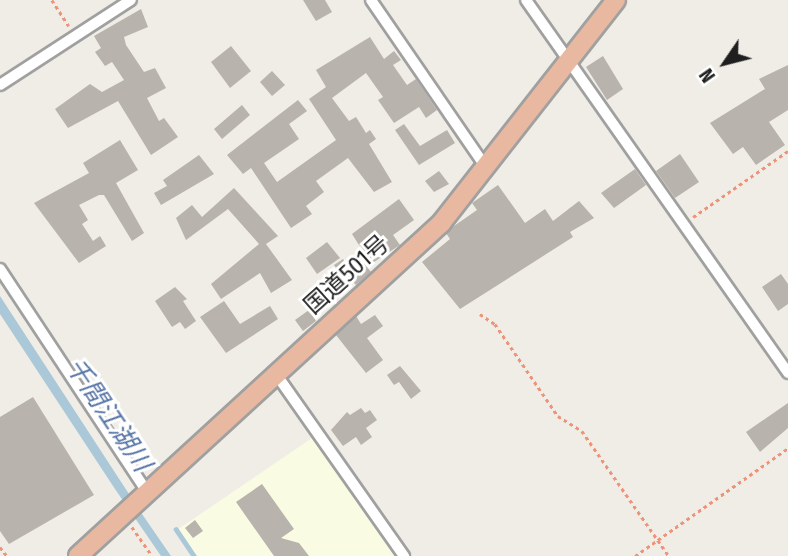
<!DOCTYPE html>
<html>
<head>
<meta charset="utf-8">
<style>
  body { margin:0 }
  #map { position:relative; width:788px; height:556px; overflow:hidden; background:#efede6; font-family:"Fira Sans Condensed","Noto Sans JP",sans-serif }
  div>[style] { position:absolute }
  .education>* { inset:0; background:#f9fce2 }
  .water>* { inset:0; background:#abc8d8 }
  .stream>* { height:4.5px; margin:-2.25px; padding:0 2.25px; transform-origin:2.25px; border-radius:2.25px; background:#abc8d8 }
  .building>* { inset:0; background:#b8b3ac }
  .path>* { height:2.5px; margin-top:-1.25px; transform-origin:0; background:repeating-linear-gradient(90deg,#ec937a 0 3.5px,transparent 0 7px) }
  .roads { filter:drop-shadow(2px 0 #a0a0a0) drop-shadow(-2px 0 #a0a0a0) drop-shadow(0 2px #a0a0a0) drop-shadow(0 -2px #a0a0a0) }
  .minor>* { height:10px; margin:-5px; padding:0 5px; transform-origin:5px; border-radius:5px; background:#fff }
  .trunk>* { height:18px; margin:-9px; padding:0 9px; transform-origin:9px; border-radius:9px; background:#e8b8a0 }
  span { translate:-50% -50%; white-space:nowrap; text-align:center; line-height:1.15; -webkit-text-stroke:6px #fff; paint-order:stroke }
  .street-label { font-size:24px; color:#1f1f1f }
  .water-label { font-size:26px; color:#5573a5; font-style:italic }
  .north { position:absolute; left:690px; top:28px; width:70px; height:70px; -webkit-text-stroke:5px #fff; paint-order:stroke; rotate:235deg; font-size:19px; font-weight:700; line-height:28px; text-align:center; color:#1f1f1f }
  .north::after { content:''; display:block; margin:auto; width:24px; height:32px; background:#1f1f1f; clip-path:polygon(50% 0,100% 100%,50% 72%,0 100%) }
</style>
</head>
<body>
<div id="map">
  <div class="education">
    <div style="clip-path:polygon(315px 436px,398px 556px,195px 556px,177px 530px)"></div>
  </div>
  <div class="water">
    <div style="clip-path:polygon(0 296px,142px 514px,171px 556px,161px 556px,115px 489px,0 314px)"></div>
  </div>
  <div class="stream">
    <div style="left:176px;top:529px;width:32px;rotate:56deg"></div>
  </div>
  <div class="building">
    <div style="clip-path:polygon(303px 0,325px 0,332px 12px,316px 21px)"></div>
    <div style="clip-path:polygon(141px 9px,148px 27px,124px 37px,126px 45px,144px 72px,155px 68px,166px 88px,147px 98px,159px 121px,164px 118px,178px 137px,151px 155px,118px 101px,68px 128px,55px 109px,90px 84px,102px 92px,124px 80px,112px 62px,105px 66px,95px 52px,101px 48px,94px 36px)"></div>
    <div style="clip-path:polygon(370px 37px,384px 59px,394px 51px,401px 60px,393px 65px,407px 85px,416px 79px,437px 110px,426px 118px,419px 107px,394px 123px,378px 100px,383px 97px,366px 73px,332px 98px,349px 121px,356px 117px,366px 133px,370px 130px,376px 139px,369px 144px,392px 182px,374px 192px,348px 158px,316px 181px,324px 192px,306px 206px,312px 214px,291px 228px,251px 168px,243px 174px,227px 155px,298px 100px,307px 111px,289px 124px,299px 139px,264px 163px,277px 182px,336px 140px,309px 99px,326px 87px,316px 70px)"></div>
    <div style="clip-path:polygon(231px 46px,251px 71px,230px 88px,211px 62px)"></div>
    <div style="clip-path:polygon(603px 56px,623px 89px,607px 100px,586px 67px)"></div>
    <div style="clip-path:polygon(788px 65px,788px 110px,769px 122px,785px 145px,756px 165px,743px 147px,733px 154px,710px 123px,765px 89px,759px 79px)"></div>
    <div style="clip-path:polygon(272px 71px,285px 85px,272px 96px,260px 82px)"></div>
    <div style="clip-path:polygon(242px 105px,250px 115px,222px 139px,214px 129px)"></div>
    <div style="clip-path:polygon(404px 124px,420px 146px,447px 130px,455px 143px,419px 165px,395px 130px)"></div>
    <div style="clip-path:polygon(120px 140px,138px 170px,116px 183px,144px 233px,132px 241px,104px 195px,99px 195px,79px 205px,88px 220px,82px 224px,93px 241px,100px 236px,106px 246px,79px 263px,34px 203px,89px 173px,83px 163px)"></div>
    <div style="clip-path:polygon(680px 154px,699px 182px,675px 198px,656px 171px)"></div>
    <div style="clip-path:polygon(199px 155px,214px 174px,161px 205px,154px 193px,167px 186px,163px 180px)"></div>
    <div style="clip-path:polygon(635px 169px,646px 185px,614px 208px,601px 193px)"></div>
    <div style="clip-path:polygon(439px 171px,449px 184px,434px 192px,425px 181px)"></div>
    <div style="clip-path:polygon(498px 185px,525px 223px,545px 209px,553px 221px,579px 201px,594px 218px,570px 232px,573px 237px,460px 309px,422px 262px,450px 239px,446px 233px,451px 228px,477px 210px,472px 203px)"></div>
    <div style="clip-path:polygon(234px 188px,278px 236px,266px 244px,292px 280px,271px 293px,260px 273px,221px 299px,211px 284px,259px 244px,228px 209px,186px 240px,176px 218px,192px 205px,202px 217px)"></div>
    <div style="clip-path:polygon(399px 199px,414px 220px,393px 235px,400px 245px,371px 264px,352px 234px)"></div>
    <div style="clip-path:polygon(327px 242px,340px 258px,317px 274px,306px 258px)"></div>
    <div style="clip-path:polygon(343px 259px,352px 271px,362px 261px,371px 272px,356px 285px,347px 275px,343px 278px,334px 265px)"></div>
    <div style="clip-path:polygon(781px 274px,788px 284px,788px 304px,778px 311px,762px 287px)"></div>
    <div style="clip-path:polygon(175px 287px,187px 299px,183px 301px,196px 321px,185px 329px,180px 322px,172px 327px,155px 301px)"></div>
    <div style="clip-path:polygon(224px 301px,240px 324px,270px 306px,278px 319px,226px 353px,200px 317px)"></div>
    <div style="clip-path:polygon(309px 310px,316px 321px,303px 331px,295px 320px)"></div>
    <div style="clip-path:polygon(375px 315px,383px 326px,367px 338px,383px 360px,366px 373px,336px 335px,356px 316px,361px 324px)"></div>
    <div style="clip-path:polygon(400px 366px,421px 391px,411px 399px,399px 382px,394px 385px,387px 375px)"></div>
    <div style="clip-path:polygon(33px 397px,94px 495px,9px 544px,0 531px,0 417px)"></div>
    <div style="clip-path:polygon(788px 403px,788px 428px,760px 452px,746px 432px)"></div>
    <div style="clip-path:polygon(361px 408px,365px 413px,370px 410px,377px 420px,366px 428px,372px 437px,361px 445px,356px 437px,343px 446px,331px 430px,347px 412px,350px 415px)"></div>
    <div style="clip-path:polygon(262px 484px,294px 529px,281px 538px,299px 543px,309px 556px,274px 556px,236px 502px)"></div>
    <div style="clip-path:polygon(195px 520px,203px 531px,193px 538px,185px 528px)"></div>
  </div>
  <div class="path">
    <div style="left:52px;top:0;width:31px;rotate:57deg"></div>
    <div style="left:693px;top:217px;width:116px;rotate:-34.8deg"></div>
    <div style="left:480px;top:314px;width:18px;rotate:34deg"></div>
    <div style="left:495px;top:324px;width:112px;rotate:55.6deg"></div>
    <div style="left:558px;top:416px;width:28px;rotate:32deg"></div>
    <div style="left:582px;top:431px;width:152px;rotate:55.2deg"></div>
    <div style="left:132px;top:527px;width:35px;rotate:55deg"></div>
    <div style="left:0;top:547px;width:11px;rotate:52deg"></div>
    <div style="left:635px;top:556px;width:187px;rotate:-35.2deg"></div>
  </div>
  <div class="roads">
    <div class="minor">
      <div style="left:371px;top:0;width:205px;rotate:55.5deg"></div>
      <div style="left:526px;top:0;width:456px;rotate:54.9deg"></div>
      <div style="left:0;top:85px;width:156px;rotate:-33deg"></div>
      <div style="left:0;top:269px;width:267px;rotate:56.6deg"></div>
      <div style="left:276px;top:374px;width:223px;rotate:54.9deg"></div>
    </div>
    <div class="trunk">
      <div style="left:78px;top:556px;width:494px;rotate:-42.5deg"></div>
      <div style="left:442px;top:222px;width:282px;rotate:-51.9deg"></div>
    </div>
  </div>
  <div class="street-label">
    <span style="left:347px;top:275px;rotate:-42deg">国道501号</span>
  </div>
  <div class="water-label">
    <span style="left:108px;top:415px;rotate:56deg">千間江湖川</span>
  </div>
  <div class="north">N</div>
</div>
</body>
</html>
